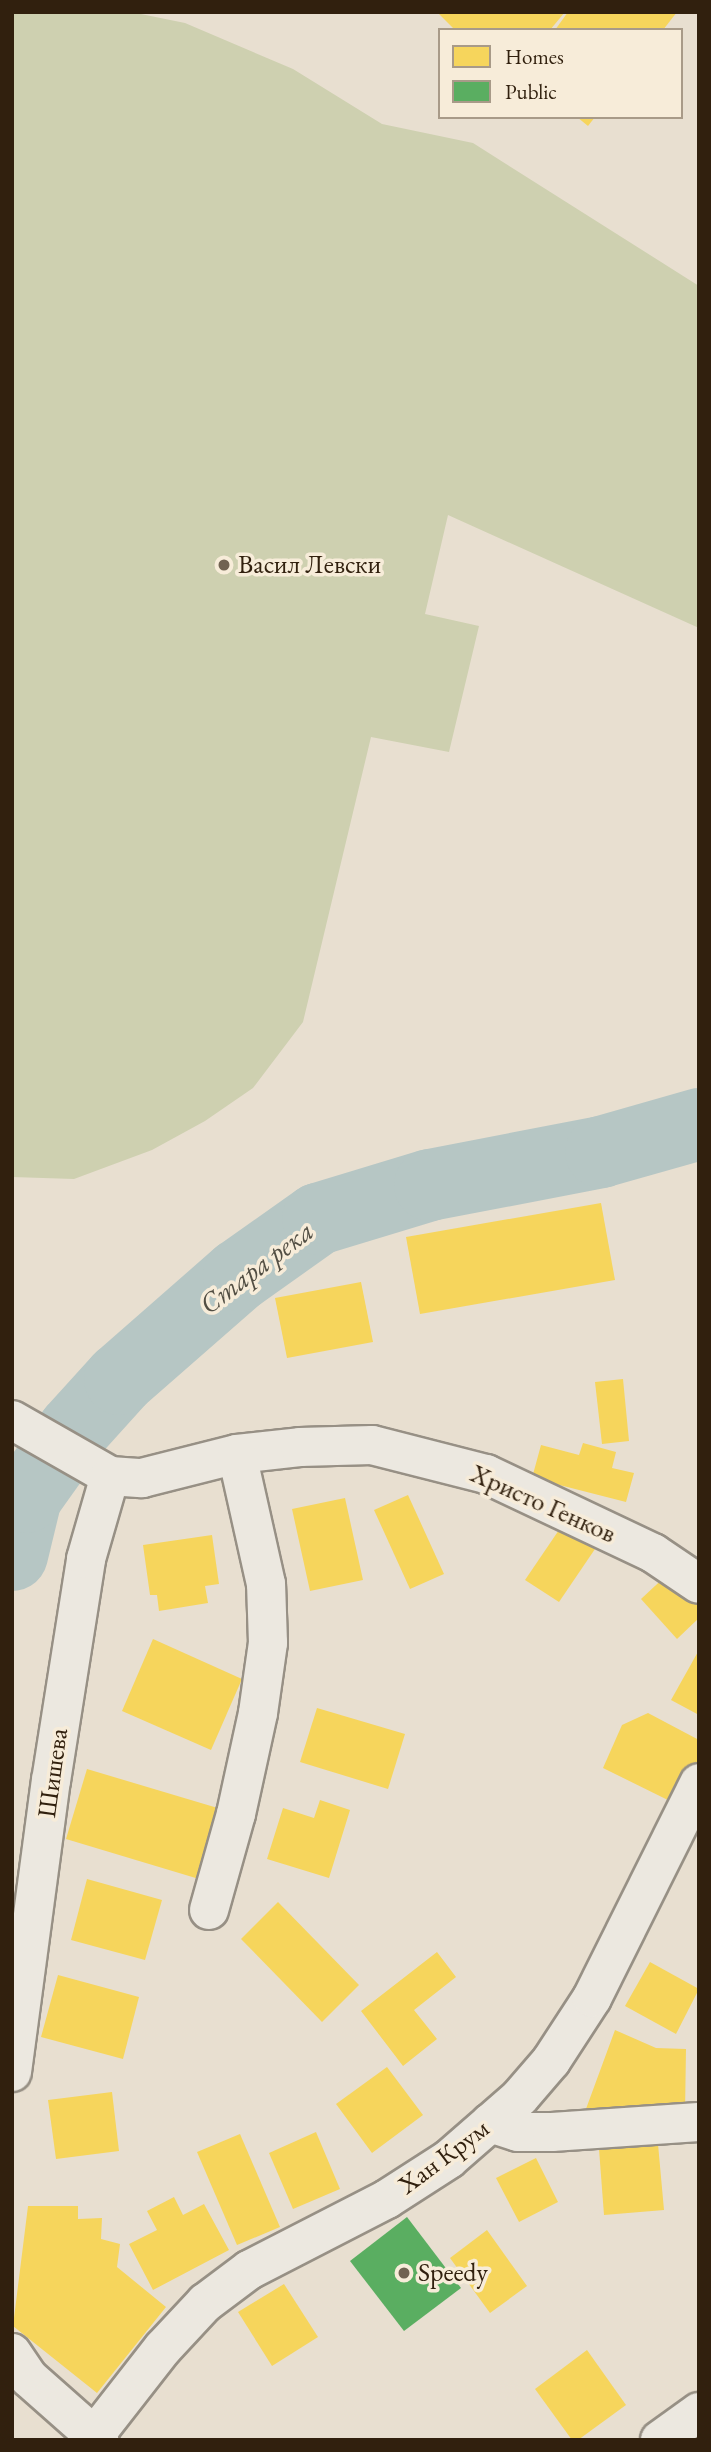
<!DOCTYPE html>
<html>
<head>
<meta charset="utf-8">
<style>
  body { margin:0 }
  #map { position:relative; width:711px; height:2452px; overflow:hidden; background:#e8dfd0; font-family:"EB Garamond",serif }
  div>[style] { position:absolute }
  .green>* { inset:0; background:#ced0b0 }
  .homes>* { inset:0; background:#f6d55c }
  .public>* { inset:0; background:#5aae61 }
  .river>* { height:72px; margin:-36px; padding:0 36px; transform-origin:36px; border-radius:36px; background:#b6c6c4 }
  .roads { filter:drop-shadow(2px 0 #979085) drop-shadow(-2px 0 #979085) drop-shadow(0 2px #979085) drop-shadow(0 -2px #979085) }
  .street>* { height:38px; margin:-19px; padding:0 19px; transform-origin:19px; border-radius:19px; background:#ece8e0 }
  .dots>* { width:19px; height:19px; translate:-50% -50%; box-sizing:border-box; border:4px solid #f7ecd9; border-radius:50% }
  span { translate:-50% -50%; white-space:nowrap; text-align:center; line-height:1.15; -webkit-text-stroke:7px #f7ecd9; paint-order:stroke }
  .poi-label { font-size:26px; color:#31200e }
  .left { translate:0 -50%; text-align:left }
  .street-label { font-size:26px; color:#31200e }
  .water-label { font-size:28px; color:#524e43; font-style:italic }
  .frame { position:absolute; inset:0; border:14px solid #31200e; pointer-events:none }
  .legend { position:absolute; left:438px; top:28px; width:245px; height:91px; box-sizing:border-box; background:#f7ecd9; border:2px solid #a89a88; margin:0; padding:9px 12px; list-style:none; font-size:21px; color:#31200e }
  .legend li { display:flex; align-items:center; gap:14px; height:35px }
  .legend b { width:35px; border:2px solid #a89a88 }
</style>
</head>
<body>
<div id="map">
  <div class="green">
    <div style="clip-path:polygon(12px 12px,131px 12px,185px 23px,293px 69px,382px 124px,473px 143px,699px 286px,699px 628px,448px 515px,425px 614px,479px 626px,449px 752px,371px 737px,303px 1022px,253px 1088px,205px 1121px,152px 1150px,74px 1179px,12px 1177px)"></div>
  </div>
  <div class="homes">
    <div style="clip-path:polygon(437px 12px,565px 12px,550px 30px,455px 30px)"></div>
    <div style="clip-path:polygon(568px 12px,677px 12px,663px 30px,555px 30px)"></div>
    <div style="clip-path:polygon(577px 117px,595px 117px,588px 126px)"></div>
    <div style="clip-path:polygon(601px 1203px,615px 1280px,420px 1314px,406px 1237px)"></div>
    <div style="clip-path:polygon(361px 1282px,373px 1342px,287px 1358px,275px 1298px)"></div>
    <div style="clip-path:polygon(623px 1379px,629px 1441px,602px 1444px,595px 1382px)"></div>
    <div style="clip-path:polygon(583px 1443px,616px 1452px,612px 1468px,634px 1473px,626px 1502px,532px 1478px,541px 1445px,579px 1455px)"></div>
    <div style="clip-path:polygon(408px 1495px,444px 1574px,410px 1589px,374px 1510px)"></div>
    <div style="clip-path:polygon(345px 1498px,363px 1580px,310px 1591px,292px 1509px)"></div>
    <div style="clip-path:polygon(561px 1527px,595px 1549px,559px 1602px,525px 1580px)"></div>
    <div style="clip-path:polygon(212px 1535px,219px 1584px,205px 1586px,208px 1603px,159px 1611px,157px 1595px,150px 1595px,143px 1545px)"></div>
    <div style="clip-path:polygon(670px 1572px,699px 1603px,699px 1618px,677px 1639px,641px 1599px)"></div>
    <div style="clip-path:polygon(153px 1639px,242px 1679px,211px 1750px,122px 1711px)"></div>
    <div style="clip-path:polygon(699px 1650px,699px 1715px,671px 1700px)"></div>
    <div style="clip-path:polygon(317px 1708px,405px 1734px,388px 1789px,300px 1762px)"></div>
    <div style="clip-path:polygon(648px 1713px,699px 1740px,699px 1765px,680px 1806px,603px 1768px,622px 1725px)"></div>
    <div style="clip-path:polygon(87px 1769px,221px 1809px,199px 1879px,66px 1839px)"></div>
    <div style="clip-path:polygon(320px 1800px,350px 1810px,329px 1878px,267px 1859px,283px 1808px,314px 1818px)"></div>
    <div style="clip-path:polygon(87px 1879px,162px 1900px,145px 1960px,71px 1940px)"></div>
    <div style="clip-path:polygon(278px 1902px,359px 1985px,322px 2022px,241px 1939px)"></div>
    <div style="clip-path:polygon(437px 1952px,456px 1977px,414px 2010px,437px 2039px,403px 2066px,361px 2011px)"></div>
    <div style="clip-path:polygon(650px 1962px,699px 1989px,676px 2034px,625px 2006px)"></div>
    <div style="clip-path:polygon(58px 1975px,139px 1997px,123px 2059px,41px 2037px)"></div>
    <div style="clip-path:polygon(615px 2030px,656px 2048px,686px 2049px,685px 2113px,583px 2117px)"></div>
    <div style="clip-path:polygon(387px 2067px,423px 2115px,372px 2153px,336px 2104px)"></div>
    <div style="clip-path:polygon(112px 2092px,119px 2151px,56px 2159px,48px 2100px)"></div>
    <div style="clip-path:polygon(316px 2132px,340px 2189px,293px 2209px,269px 2153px)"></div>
    <div style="clip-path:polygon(240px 2134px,280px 2227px,237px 2245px,197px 2152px)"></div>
    <div style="clip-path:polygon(658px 2144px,664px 2210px,604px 2215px,599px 2149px)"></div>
    <div style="clip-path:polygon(536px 2158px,558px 2202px,519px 2222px,496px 2178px)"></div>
    <div style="clip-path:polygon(174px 2197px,183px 2215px,204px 2204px,229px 2250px,153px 2290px,129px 2244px,157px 2230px,147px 2211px)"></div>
    <div style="clip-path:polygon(28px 2206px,78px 2206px,78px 2219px,102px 2218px,101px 2239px,120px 2244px,117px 2267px,166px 2307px,97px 2393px,13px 2326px)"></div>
    <div style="clip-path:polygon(487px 2230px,527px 2286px,490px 2313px,450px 2258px)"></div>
    <div style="clip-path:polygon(284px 2284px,318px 2337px,272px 2366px,238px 2312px)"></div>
    <div style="clip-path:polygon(587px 2350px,626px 2405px,578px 2440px,572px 2440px,535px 2389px)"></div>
  </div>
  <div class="public">
    <div style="clip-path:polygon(407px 2217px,461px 2288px,404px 2331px,350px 2261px)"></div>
  </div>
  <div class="river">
    <div style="left:12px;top:1555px;width:60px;rotate:-76.4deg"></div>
    <div style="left:26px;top:1497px;width:81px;rotate:-54.5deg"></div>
    <div style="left:73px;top:1431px;width:70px;rotate:-47.9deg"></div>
    <div style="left:120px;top:1379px;width:158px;rotate:-41.2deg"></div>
    <div style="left:239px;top:1275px;width:97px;rotate:-35.3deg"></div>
    <div style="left:318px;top:1219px;width:117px;rotate:-16.9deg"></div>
    <div style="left:430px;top:1185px;width:174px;rotate:-10.9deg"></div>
    <div style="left:601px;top:1152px;width:102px;rotate:-15.9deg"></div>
  </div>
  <div class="roads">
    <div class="street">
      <div style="left:12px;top:1420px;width:113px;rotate:29.7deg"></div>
      <div style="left:110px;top:1476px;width:32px;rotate:4deg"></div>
      <div style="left:142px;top:1478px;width:98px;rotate:-14.2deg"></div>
      <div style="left:237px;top:1454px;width:63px;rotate:-6.3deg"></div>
      <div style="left:300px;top:1447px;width:72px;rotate:-1.6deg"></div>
      <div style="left:372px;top:1445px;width:118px;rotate:14.3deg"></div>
      <div style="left:486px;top:1474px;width:185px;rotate:25.3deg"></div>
      <div style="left:653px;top:1553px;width:55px;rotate:34deg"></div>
      <div style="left:209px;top:1910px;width:100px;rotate:-74.3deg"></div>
      <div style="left:236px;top:1814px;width:103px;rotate:-77.7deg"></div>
      <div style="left:258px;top:1713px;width:71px;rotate:-81.9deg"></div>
      <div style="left:268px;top:1643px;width:59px;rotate:-91.9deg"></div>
      <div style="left:266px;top:1584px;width:133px;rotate:-102.6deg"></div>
      <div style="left:12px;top:2072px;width:294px;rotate:-82.4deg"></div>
      <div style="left:51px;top:1781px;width:225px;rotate:-81deg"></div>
      <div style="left:86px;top:1559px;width:86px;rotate:-73.9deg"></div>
      <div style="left:490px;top:2123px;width:29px;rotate:18deg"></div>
      <div style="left:518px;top:2132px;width:34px"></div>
      <div style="left:552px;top:2132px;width:147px;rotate:-3.9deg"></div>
      <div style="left:12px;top:2353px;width:30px;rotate:56deg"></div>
      <div style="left:29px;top:2378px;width:94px;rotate:41.5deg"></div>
      <div style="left:91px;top:2440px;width:117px;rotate:-52deg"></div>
      <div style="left:163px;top:2348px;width:62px;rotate:-47deg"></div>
      <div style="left:205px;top:2303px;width:55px;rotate:-36.9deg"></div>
      <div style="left:249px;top:2270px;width:155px;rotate:-27.2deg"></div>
      <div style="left:387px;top:2199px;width:74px;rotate:-32.8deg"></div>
      <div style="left:449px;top:2159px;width:94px;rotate:-41.1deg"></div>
      <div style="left:520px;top:2097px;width:48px;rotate:-49.3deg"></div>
      <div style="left:551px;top:2061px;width:75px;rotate:-56.9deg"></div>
      <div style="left:592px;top:1998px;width:240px;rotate:-63.5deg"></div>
      <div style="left:660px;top:2440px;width:48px;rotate:-35.7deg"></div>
    </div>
  </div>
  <div class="dots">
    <div style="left:224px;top:565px;background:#716352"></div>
    <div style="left:404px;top:2273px;background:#716352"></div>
  </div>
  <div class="poi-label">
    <span class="left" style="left:238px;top:565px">Васил Левски</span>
    <span class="left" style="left:418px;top:2273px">Speedy</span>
  </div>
  <div class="street-label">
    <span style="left:543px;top:1504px;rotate:24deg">Христо Генков</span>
    <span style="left:53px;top:1773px;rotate:-82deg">Шишева</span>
    <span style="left:444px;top:2157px;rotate:-37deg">Хан Крум</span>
  </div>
  <div class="water-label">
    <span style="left:256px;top:1267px;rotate:-37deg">Стара река</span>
  </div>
  <div class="frame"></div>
  <ul class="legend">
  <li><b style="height:19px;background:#f6d55c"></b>Homes</li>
  <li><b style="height:19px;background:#5aae61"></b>Public</li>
  </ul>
</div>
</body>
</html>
